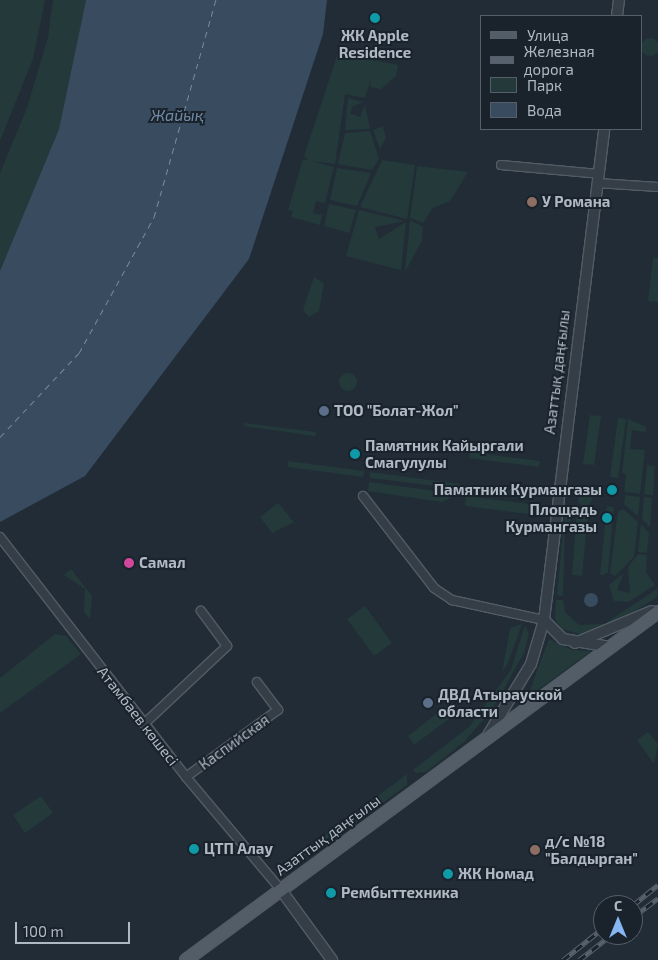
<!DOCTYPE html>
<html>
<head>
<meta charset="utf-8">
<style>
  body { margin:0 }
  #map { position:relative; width:658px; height:960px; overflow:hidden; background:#212c37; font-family:"Exo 2",sans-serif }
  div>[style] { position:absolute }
  .green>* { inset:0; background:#243939 }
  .round { border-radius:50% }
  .water>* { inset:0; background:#384b5f }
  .ferry>* { height:1px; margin-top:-0.5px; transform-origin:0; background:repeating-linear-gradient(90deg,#718ba6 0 6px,transparent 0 11px) }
  .roads { filter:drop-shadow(1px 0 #525c65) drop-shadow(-1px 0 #525c65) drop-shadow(0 1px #525c65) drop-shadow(0 -1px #525c65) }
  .minor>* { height:8px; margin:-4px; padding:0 4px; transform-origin:4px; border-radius:4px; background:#353e47 }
  .tertiary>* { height:10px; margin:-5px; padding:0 5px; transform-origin:5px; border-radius:5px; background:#353e47 }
  .primary>* { height:12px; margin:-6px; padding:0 6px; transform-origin:6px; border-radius:6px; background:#535d67 }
  .rail>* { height:4.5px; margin-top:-2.25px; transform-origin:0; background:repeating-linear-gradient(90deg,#1a232c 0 8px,#57626e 0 16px); box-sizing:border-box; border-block:1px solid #57626e }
  .dots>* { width:14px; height:14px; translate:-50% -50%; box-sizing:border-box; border:2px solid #1a232c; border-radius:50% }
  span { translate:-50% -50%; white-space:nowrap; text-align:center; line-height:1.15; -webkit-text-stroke:4px #1a232c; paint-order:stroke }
  .poi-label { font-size:15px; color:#afb9c4; font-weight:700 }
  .left { translate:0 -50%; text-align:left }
  .right { translate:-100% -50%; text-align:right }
  .street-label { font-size:15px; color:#afb9c4 }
  .water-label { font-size:16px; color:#718ba6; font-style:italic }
  .legend { position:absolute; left:480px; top:15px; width:162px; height:115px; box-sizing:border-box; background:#1a232c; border:1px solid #565f69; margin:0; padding:6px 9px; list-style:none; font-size:15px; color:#afb9c4 }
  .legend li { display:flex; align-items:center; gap:10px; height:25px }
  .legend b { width:25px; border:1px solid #565f69 }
  .north { position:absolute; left:593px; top:895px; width:50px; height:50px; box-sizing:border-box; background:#1a232c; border:1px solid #565f69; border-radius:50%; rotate:0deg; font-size:14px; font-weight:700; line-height:20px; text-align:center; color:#afb9c4 }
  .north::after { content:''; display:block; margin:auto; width:18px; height:22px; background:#86b7f2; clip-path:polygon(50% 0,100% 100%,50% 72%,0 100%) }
  .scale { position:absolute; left:15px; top:922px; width:115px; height:22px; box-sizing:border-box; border:2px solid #afb9c4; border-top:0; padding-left:6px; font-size:15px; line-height:18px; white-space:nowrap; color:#afb9c4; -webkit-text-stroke:4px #1a232c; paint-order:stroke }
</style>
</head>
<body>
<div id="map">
  <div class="green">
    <div style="clip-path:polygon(0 0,45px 0,33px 59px,0 141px)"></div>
    <div style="clip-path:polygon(53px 0,86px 0,59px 129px,0 271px,0 173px,27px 108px,48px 37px)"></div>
    <div class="round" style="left:641px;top:38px;width:18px;height:18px"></div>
    <div style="clip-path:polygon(338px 53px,398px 65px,396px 76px,381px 89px,370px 87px,371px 78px,365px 98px,345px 94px,335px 164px,309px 161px,304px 156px)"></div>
    <div style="clip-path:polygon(348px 98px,364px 102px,353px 106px,350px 113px,360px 117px,365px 105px,370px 129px,345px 130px)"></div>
    <div style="clip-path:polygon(383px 126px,386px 138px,380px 149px,373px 130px)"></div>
    <div style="clip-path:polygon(370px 131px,379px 159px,372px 170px,338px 164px,345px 133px)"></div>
    <div style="clip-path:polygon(303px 159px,334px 167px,325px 203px,316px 201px,313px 213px,322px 215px,320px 225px,291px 217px,293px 211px,288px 210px)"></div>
    <div style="clip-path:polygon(382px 160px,415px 165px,407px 219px,360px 207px)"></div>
    <div style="clip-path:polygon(417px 166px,468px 172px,450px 201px,433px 208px,423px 223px,410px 218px)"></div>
    <div style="clip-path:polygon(337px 168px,371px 173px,357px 206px,330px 200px)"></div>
    <div style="clip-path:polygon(329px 204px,356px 210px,349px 233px,324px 226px)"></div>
    <div style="clip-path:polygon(359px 210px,405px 221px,375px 227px,379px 239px,406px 222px,401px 270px,346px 256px)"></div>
    <div style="clip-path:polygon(410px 220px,423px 227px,422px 241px,405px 272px)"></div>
    <div style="clip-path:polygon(653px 258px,658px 258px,658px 302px,648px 301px)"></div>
    <div style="clip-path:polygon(314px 277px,324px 283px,319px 311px,309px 317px,303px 310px)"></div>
    <div class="round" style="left:339px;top:373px;width:18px;height:18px"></div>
    <div style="clip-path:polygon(590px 415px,601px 416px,594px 465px,583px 464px)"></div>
    <div style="clip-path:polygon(618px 418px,626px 419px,618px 478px,610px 477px)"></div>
    <div style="clip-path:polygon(628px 419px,646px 427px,646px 432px,632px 430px,630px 449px,645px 450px,640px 494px,624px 492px,626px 474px,622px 473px)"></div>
    <div style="clip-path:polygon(245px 423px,316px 432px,315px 436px,244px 426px)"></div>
    <div style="clip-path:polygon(470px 452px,540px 461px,539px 467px,469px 458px)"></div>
    <div style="clip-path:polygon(288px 461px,364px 471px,363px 477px,288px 467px)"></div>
    <div style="clip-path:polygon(647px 465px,655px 466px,653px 495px,644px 494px)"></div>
    <div style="clip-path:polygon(370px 472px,460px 484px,459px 489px,370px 478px)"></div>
    <div style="clip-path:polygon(369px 482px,458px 494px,442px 502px,368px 491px)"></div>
    <div style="clip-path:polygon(467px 485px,515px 491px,514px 497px,466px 490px)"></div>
    <div class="round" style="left:578px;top:492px;width:14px;height:14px"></div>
    <div style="clip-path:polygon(625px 495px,640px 497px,638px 516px,624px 504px)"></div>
    <div style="clip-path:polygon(466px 496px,538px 505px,537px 515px,465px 506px)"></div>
    <div style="clip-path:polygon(644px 497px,652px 498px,650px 527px,642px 519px)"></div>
    <div style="clip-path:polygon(278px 503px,294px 522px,272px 533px,260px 517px)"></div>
    <div style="clip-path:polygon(607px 506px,614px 507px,608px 572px,603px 575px,600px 575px)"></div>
    <div style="clip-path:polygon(565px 509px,572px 509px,570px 523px,565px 523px,563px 596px,557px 595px)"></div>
    <div style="clip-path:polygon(623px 509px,638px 522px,634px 557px,615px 576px,610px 573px,618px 511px)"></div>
    <div style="clip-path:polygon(577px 511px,588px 512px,582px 576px,572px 575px)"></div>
    <div style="clip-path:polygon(641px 524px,649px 533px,647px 553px,638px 552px)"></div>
    <div style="clip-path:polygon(638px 554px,647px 555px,646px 572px,655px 585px,628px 602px,614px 601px,609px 585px,624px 573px,617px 590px,630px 593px,628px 567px)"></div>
    <div style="clip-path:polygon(71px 569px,92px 596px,90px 619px,84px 612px,85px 589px,64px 575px)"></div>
    <div style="clip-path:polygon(657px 589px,657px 597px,610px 627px,607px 622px)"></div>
    <div style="clip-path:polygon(556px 600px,563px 600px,565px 612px,579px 625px,603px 624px,606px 629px,582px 635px,562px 629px,555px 619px)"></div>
    <div style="clip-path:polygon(365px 606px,392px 643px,374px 656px,347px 619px)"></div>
    <div style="clip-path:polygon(522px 624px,508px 663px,502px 673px,510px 628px)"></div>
    <div style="clip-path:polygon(525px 625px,529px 634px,524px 653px,492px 710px,464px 742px,426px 772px,416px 773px,413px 770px,469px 727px,511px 670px)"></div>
    <div style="clip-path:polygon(55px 634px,66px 636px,81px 654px,0 713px,0 678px)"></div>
    <div style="clip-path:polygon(549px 639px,572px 650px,591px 651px,527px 698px)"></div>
    <div style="clip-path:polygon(449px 704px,453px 716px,414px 745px,408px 736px)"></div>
    <div style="clip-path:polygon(648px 732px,658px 744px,654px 764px,637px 740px)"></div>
    <div style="clip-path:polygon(407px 774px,407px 785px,330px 842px,320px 841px,284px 874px,276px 872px)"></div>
    <div style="clip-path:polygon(41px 796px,53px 813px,25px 833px,13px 815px)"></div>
  </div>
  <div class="water">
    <div style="clip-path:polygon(86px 0,327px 0,323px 34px,249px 259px,85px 476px,0 522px,0 271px,59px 129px)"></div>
    <div class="round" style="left:584px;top:593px;width:14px;height:14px"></div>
  </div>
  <div class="ferry">
    <div style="left:0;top:437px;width:115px;rotate:-46.8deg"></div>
    <div style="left:79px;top:353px;width:155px;rotate:-61.1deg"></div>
    <div style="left:154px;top:217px;width:226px;rotate:-74.1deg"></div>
  </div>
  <div class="roads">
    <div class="minor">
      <div style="left:501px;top:165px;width:98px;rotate:5.2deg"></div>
      <div style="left:597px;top:183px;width:61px;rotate:3.8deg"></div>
      <div style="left:363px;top:496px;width:116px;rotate:52.3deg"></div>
      <div style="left:434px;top:588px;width:22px;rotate:34deg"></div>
      <div style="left:452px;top:600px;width:94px;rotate:12.3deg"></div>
      <div style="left:0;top:537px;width:304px;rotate:52.2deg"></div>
      <div style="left:186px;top:777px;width:148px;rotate:49.9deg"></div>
      <div style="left:144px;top:724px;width:114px;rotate:-43.2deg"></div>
      <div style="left:227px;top:646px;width:44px;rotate:-126.6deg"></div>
      <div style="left:186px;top:777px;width:114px;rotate:-36.1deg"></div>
      <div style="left:278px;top:710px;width:35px;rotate:-127deg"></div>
    </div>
    <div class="tertiary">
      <div style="left:617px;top:16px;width:16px;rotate:-83deg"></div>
      <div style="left:544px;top:620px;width:27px;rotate:45deg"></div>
      <div style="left:563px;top:639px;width:49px;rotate:9.5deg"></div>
      <div style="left:575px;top:643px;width:83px;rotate:-22.6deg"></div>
      <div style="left:488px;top:735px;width:83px;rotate:-58.8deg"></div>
      <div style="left:531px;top:664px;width:46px;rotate:-73.5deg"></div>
      <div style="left:544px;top:620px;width:495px;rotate:-83deg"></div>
      <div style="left:281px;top:890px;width:87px;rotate:53.9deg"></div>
    </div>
    <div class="primary">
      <div style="left:186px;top:960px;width:586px;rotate:-36.4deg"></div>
    </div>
  </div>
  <div class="rail">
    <div style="left:633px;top:905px;width:32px;rotate:-39deg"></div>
    <div style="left:633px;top:917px;width:31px;rotate:-37deg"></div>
    <div style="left:563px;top:960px;width:51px;rotate:-38.7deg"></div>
    <div style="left:579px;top:960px;width:41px;rotate:-38deg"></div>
  </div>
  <div class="dots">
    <div style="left:375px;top:18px;background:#0f9aa8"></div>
    <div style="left:532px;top:202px;background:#8d6e63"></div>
    <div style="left:324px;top:411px;background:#5c6f8a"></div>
    <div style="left:355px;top:454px;background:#0f9aa8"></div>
    <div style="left:612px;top:490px;background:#0f9aa8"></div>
    <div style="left:607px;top:518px;background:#0f9aa8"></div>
    <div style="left:129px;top:563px;background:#d1479c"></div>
    <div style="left:428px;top:703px;background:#5c6f8a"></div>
    <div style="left:194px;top:849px;background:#0f9aa8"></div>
    <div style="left:535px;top:850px;background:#8d6e63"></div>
    <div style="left:448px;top:874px;background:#0f9aa8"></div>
    <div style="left:331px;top:893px;background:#0f9aa8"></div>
  </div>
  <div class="poi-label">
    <span style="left:375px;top:44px">ЖК Apple<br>Residence</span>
    <span class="left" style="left:542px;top:202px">У Романа</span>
    <span class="left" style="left:334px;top:411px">ТОО "Болат-Жол"</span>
    <span class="left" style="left:365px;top:454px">Памятник Кайыргали<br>Смагулулы</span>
    <span class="right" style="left:602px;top:490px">Памятник Курмангазы</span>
    <span class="right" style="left:597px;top:518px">Площадь<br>Курмангазы</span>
    <span class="left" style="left:139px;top:563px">Самал</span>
    <span class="left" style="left:438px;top:703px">ДВД Атырауской<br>области</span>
    <span class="left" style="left:545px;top:850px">д/с №18<br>"Балдырган"</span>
    <span class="left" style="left:204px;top:849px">ЦТП Алау</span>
    <span class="left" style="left:458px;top:874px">ЖК Номад</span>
    <span class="left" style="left:341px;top:893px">Рембыттехника</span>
  </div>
  <div class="street-label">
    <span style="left:557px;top:372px;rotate:-83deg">Азаттық даңғылы</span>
    <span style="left:138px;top:716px;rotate:52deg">Атамбаев көшесі</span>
    <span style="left:234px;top:742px;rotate:-36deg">Каспийская</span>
    <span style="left:328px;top:835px;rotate:-36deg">Азаттық даңғылы</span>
  </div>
  <div class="water-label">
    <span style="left:177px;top:115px">Жайық</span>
  </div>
  <ul class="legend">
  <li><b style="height:6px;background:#535d67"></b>Улица</li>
  <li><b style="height:6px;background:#57626e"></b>Железная дорога</li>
  <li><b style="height:14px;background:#243939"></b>Парк</li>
  <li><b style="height:14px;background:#384b5f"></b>Вода</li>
  </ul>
  <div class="north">С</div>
  <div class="scale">100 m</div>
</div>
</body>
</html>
